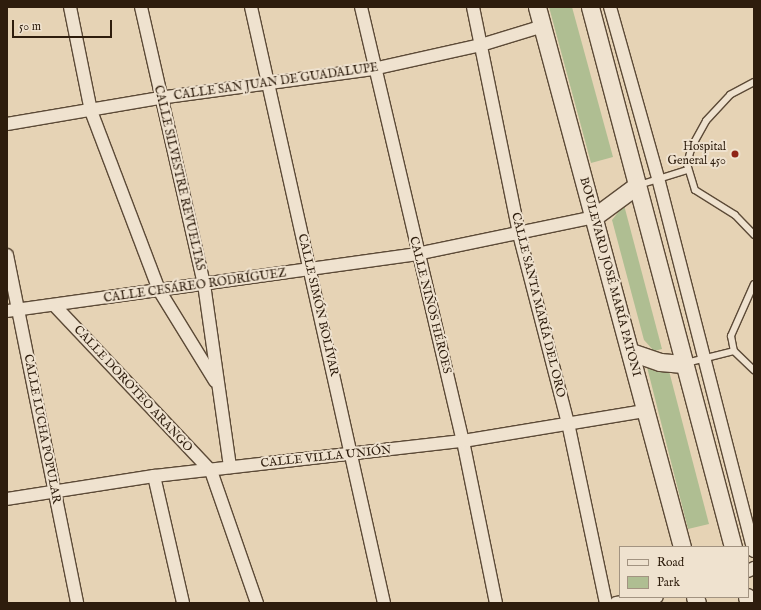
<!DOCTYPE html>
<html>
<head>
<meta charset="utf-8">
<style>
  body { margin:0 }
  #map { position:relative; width:761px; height:610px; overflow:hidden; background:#e6d3b5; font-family:"IM FELL English",serif }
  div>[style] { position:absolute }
  .green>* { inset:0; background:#afbe92 }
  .roads { filter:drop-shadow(1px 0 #5c4a37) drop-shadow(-1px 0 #5c4a37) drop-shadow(0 1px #5c4a37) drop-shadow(0 -1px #5c4a37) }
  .service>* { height:6px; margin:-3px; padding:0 3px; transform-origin:3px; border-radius:3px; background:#efe2cf }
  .minor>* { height:12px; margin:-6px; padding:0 6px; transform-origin:6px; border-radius:6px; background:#efe2cf }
  .secondary>* { height:17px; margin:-8.5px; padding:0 8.5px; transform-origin:8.5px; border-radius:8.5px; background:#efe2cf }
  .dots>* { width:11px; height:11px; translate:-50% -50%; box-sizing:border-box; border:2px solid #efe2cf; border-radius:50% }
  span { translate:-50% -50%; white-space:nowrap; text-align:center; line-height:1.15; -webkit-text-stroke:4px #efe2cf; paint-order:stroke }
  .street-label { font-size:12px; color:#2e1d0d }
  .poi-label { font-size:12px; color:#2e1d0d }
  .right { translate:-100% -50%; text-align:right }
  .frame { position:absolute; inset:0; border:8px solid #2e1d0d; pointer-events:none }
  .legend { position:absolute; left:619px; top:546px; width:130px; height:52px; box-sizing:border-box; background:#efe2cf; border:1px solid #a29381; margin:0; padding:5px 7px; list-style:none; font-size:12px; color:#2e1d0d }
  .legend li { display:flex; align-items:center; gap:8px; height:20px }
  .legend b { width:20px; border:1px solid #a29381 }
  .scale { position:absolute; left:12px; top:20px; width:100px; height:18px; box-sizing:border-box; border:2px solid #2e1d0d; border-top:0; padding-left:5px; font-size:12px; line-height:14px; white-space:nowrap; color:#2e1d0d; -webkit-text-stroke:3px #efe2cf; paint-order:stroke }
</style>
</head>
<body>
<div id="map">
  <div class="green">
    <div style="clip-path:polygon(549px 7px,572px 7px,613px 157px,591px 163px)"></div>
    <div style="clip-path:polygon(624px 205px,662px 349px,654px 351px,644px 340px,612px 220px)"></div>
    <div style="clip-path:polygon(647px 367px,669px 371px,709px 524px,688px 529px)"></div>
  </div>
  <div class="roads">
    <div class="service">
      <div style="left:754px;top:82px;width:27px;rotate:152deg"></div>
      <div style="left:730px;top:95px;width:35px;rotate:133deg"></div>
      <div style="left:706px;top:121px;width:29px;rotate:119deg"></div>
      <div style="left:692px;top:146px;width:19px;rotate:106deg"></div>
      <div style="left:687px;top:164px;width:27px;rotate:73deg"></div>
      <div style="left:695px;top:190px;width:47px;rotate:32deg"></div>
      <div style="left:735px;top:215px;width:28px;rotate:46deg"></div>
      <div style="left:639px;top:185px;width:50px;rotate:-17.4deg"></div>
      <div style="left:754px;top:284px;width:57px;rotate:113.9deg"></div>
      <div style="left:731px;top:336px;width:15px;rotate:79deg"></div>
      <div style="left:734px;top:351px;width:28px;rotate:44deg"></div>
      <div style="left:686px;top:363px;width:49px;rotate:-14deg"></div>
    </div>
    <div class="minor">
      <div style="left:70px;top:7px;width:106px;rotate:78.6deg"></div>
      <div style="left:91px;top:111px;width:191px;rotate:69.2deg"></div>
      <div style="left:159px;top:290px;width:107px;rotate:58.4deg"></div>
      <div style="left:141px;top:7px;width:284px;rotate:77.2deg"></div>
      <div style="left:204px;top:284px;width:185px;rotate:81.9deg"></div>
      <div style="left:251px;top:7px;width:611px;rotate:77.42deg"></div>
      <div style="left:361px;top:7px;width:446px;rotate:76.8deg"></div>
      <div style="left:463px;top:441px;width:165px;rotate:78.5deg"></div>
      <div style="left:473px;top:7px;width:232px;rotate:78.5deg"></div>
      <div style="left:519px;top:234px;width:195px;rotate:75.5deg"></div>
      <div style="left:568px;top:423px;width:184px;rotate:78.1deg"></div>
      <div style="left:610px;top:7px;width:178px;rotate:74.3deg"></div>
      <div style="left:658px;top:178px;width:385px;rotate:75.6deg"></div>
      <div style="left:7px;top:124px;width:154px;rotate:-9.7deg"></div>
      <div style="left:159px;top:98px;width:216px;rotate:-7.7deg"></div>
      <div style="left:373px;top:69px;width:111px;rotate:-12.5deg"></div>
      <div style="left:481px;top:45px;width:65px;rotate:-17deg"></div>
      <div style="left:7px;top:255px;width:355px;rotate:78.6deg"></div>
      <div style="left:55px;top:306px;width:227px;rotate:46.6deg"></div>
      <div style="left:211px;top:471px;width:140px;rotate:70.8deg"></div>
      <div style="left:7px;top:311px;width:414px;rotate:-7.9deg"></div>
      <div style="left:417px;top:254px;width:181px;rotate:-11.8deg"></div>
      <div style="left:154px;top:476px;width:130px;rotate:77.1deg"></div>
      <div style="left:7px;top:499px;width:149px;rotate:-8.9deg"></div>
      <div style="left:154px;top:476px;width:311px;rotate:-6.5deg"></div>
      <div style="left:463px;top:441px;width:184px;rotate:-9.4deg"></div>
      <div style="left:748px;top:571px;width:7px;rotate:-27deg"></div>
      <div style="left:616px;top:603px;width:41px;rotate:-8.3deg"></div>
    </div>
    <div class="secondary">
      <div style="left:537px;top:7px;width:559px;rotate:74.97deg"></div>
      <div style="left:590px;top:7px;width:559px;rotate:75.17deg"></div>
      <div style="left:594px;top:217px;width:52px;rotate:-36.4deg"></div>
      <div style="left:631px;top:352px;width:31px;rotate:19deg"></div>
      <div style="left:660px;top:362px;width:23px;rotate:5deg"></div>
      <div style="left:695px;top:597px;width:6px;rotate:72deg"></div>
      <div style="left:747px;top:597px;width:6px;rotate:72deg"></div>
    </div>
  </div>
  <div class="dots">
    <div style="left:735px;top:154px;background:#8f2418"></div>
  </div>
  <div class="street-label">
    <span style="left:276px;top:82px;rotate:-8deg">CALLE SAN JUAN DE GUADALUPE</span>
    <span style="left:179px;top:178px;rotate:77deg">CALLE SILVESTRE REVUELTAS</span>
    <span style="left:610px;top:277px;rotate:75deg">BOULEVARD JOSÉ MARÍA PATONI</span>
    <span style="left:195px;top:286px;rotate:-8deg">CALLE CESÁREO RODRÍGUEZ</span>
    <span style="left:318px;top:305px;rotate:77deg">CALLE SIMÓN BOLÍVAR</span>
    <span style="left:430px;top:305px;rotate:76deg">CALLE NIÑOS HÉROES</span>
    <span style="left:538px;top:305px;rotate:76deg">CALLE SANTA MARÍA DEL ORO</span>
    <span style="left:133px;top:389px;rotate:47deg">CALLE DOROTEO ARANGO</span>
    <span style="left:42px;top:429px;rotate:79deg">CALLE LUCHA POPULAR</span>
    <span style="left:326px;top:457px;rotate:-6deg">CALLE VILLA UNIÓN</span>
  </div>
  <div class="poi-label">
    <span class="right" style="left:726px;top:154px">Hospital<br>General 450</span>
  </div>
  <div class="frame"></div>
  <ul class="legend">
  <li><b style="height:5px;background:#efe2cf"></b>Road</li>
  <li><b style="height:11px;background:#afbe92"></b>Park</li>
  </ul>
  <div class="scale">50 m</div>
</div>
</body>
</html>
